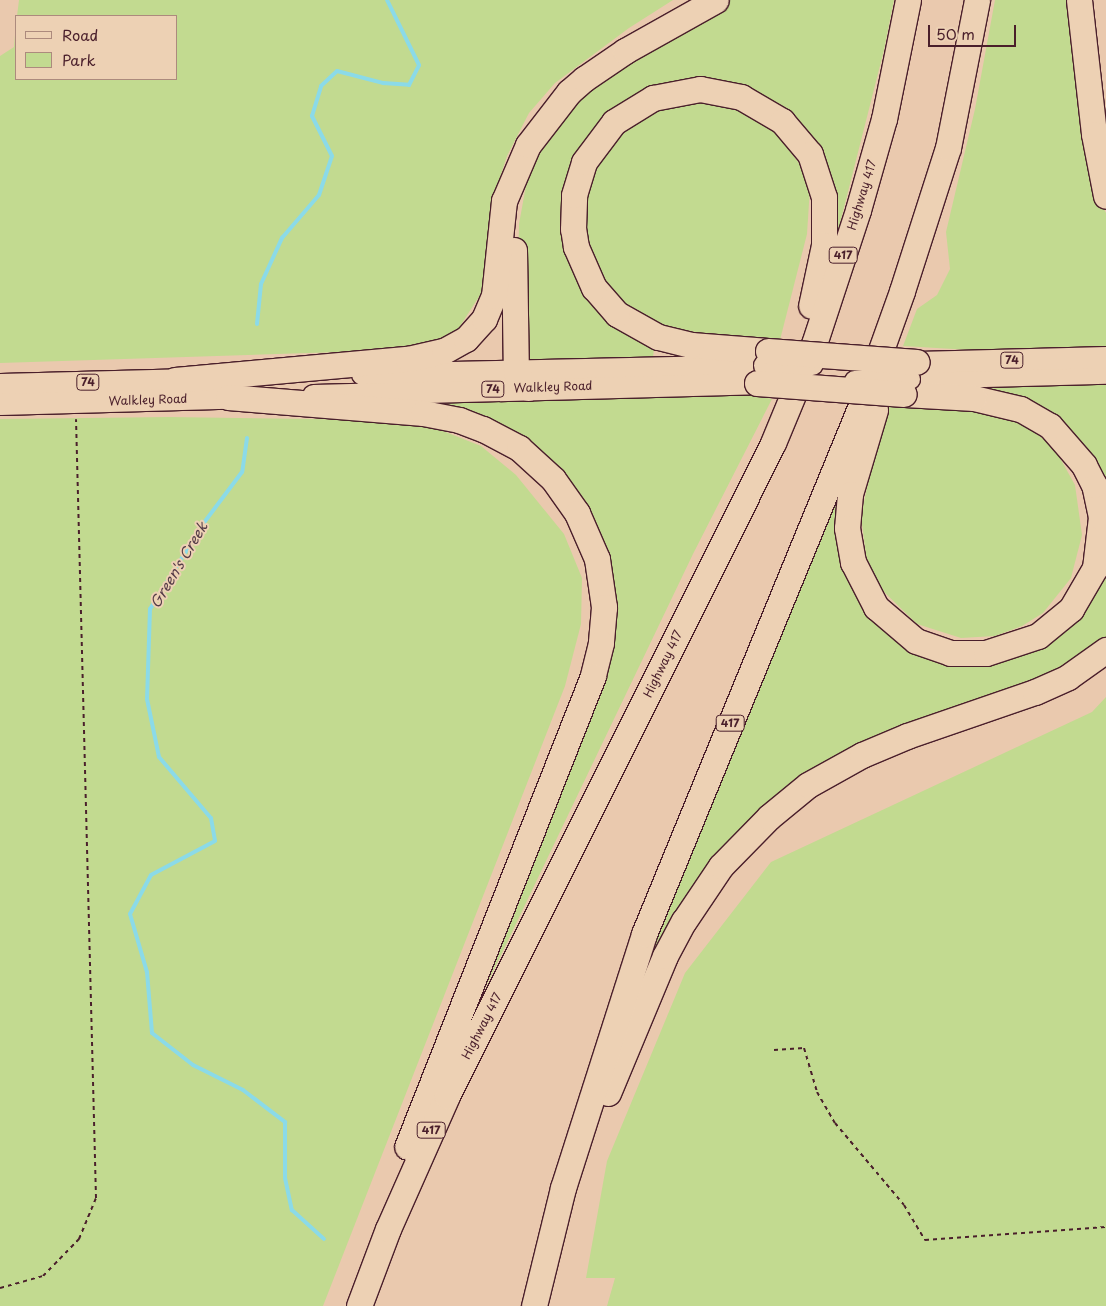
<!DOCTYPE html>
<html>
<head>
<meta charset="utf-8">
<style>
  body { margin:0 }
  #map { position:relative; width:1106px; height:1306px; overflow:hidden; background:#eac9ae; font-family:"Playpen Sans",sans-serif }
  div>[style] { position:absolute }
  .green>* { inset:0; background:#c2da90 }
  .stream>* { height:4px; margin:-2px; padding:0 2px; transform-origin:2px; border-radius:2px; background:#8bdae8 }
  .path>* { height:2px; margin-top:-1px; transform-origin:0; background:repeating-linear-gradient(90deg,#4a1f2b 0 4px,transparent 0 8px) }
  .roads { filter:drop-shadow(1px 0 #4a1f2b) drop-shadow(-1px 0 #4a1f2b) drop-shadow(0 1px #4a1f2b) drop-shadow(0 -1px #4a1f2b) }
  .secondary>* { height:19px; margin:-9.5px; padding:0 9.5px; transform-origin:9.5px; border-radius:9.5px; background:#edd1b4 }
  .primary>* { height:21px; margin:-10.5px; padding:0 10.5px; transform-origin:10.5px; border-radius:10.5px; background:#edd1b4 }
  .motorway>* { height:25px; margin:-12.5px; padding:0 12.5px; transform-origin:12.5px; border-radius:12.5px; background:#edd1b4 }
  .bridges { filter:drop-shadow(1px 0 #4a1f2b) drop-shadow(-1px 0 #4a1f2b) drop-shadow(0 1px #4a1f2b) drop-shadow(0 -1px #4a1f2b) }
  .secondary-bridge>* { height:19px; margin:-9.5px; padding:0 9.5px; transform-origin:9.5px; border-radius:9.5px; background:#edd1b4 }
  .primary-bridge>* { height:21px; margin:-10.5px; padding:0 10.5px; transform-origin:10.5px; border-radius:10.5px; background:#edd1b4 }
  .motorway-bridge>* { height:25px; margin:-12.5px; padding:0 12.5px; transform-origin:12.5px; border-radius:12.5px; background:#edd1b4 }
  span { translate:-50% -50%; white-space:nowrap; text-align:center; line-height:1.15; -webkit-text-stroke:4px #edd1b4; paint-order:stroke }
  .shield-label span { padding:1px 4px; background:#edd1b4; border:1px solid; border-radius:4px; -webkit-text-stroke-width:0 }
  .shield-label { font-size:11px; color:#4a1f2b; font-weight:700 }
  .street-label { font-size:12px; color:#4a1f2b }
  .water-label { font-size:14px; color:#543b47; font-style:italic }
  .legend { position:absolute; left:15px; top:15px; width:162px; height:65px; box-sizing:border-box; background:#edd1b4; border:1px solid #ac8a7d; margin:0; padding:6px 9px; list-style:none; font-size:15px; color:#4a1f2b }
  .legend li { display:flex; align-items:center; gap:10px; height:25px }
  .legend b { width:25px; border:1px solid #ac8a7d }
  .scale { position:absolute; left:928px; top:25px; width:88px; height:22px; box-sizing:border-box; border:2px solid #4a1f2b; border-top:0; padding-left:6px; font-size:15px; line-height:18px; white-space:nowrap; color:#4a1f2b; -webkit-text-stroke:4px #edd1b4; paint-order:stroke }
</style>
</head>
<body>
<div id="map">
  <div class="green">
    <div style="clip-path:polygon(19px 0,673px 0,629px 28px,555px 83px,529px 113px,507px 156px,491px 205px,482px 292px,455px 334px,432px 344px,371px 351px,0 363px,0 56px,14px 47px,16px 22px,16px 79px,176px 79px,176px 16px,17px 16px)"></div>
    <div style="clip-path:polygon(725px 0,894px 0,884px 50px,837px 235px,831px 232px,829px 198px,745px 92px,609px 119px,570px 245px,654px 348px,653px 358px,524px 363px,518px 283px,519px 224px,527px 180px,536px 153px,561px 114px,606px 74px)"></div>
    <div style="clip-path:polygon(995px 0,1071px 0,1100px 201px,1106px 213px,1106px 348px,970px 350px,903px 346px,917px 309px,937px 295px,950px 269px,946px 232px,975px 109px)"></div>
    <div style="clip-path:polygon(694px 101px,741px 109px,770px 125px,802px 167px,810px 188px,807px 234px,780px 340px,721px 337px,648px 323px,622px 304px,605px 282px,583px 235px,588px 185px,594px 167px,614px 139px,658px 109px)"></div>
    <div style="clip-path:polygon(1106px 381px,1106px 502px,1090px 460px,977px 386px)"></div>
    <div style="clip-path:polygon(736px 392px,772px 399px,693px 554px,456px 1049px,571px 749px,609px 583px,550px 465px,415px 407px,439px 397px)"></div>
    <div style="clip-path:polygon(885px 403px,993px 407px,1035px 432px,1055px 449px,1075px 485px,1082px 535px,1071px 578px,1043px 613px,1022px 626px,995px 636px,961px 638px,917px 624px,880px 588px,867px 563px,861px 516px)"></div>
    <div style="clip-path:polygon(169px 417px,387px 420px,433px 427px,481px 446px,516px 475px,564px 534px,582px 578px,581px 624px,565px 686px,323px 1306px,0 1306px,0 419px)"></div>
    <div style="clip-path:polygon(833px 502px,843px 505px,842px 548px,919px 649px,1051px 636px,1106px 540px,1106px 641px,1086px 658px,800px 783px,660px 958px,650px 955px)"></div>
    <div style="clip-path:polygon(1106px 697px,1106px 1306px,607px 1306px,615px 1278px,586px 1278px,607px 1161px,685px 973px,771px 862px,1092px 712px)"></div>
  </div>
  <div class="stream">
    <div style="left:257px;top:324px;width:40px;rotate:-84.3deg"></div>
    <div style="left:261px;top:284px;width:51px;rotate:-65.5deg"></div>
    <div style="left:282px;top:238px;width:57px;rotate:-49.3deg"></div>
    <div style="left:319px;top:195px;width:41px;rotate:-71.6deg"></div>
    <div style="left:332px;top:156px;width:45px;rotate:-116.6deg"></div>
    <div style="left:312px;top:116px;width:31px;rotate:-73deg"></div>
    <div style="left:321px;top:86px;width:22px;rotate:-43deg"></div>
    <div style="left:337px;top:71px;width:48px;rotate:14.6deg"></div>
    <div style="left:383px;top:83px;width:26px;rotate:4deg"></div>
    <div style="left:409px;top:85px;width:22px;rotate:-63deg"></div>
    <div style="left:419px;top:65px;width:72px;rotate:-116.2deg"></div>
    <div style="left:247px;top:438px;width:34px;rotate:98deg"></div>
    <div style="left:242px;top:472px;width:65px;rotate:126.9deg"></div>
    <div style="left:203px;top:524px;width:100px;rotate:121.9deg"></div>
    <div style="left:150px;top:609px;width:90px;rotate:91.9deg"></div>
    <div style="left:147px;top:699px;width:59px;rotate:78.3deg"></div>
    <div style="left:159px;top:757px;width:80px;rotate:49.6deg"></div>
    <div style="left:211px;top:818px;width:23px;rotate:80deg"></div>
    <div style="left:215px;top:841px;width:72px;rotate:152deg"></div>
    <div style="left:151px;top:875px;width:44px;rotate:118.3deg"></div>
    <div style="left:130px;top:914px;width:60px;rotate:73.7deg"></div>
    <div style="left:147px;top:972px;width:61px;rotate:85.3deg"></div>
    <div style="left:152px;top:1033px;width:52px;rotate:38deg"></div>
    <div style="left:193px;top:1065px;width:56px;rotate:26.6deg"></div>
    <div style="left:243px;top:1090px;width:53px;rotate:37.3deg"></div>
    <div style="left:285px;top:1122px;width:56px;rotate:90deg"></div>
    <div style="left:285px;top:1178px;width:33px;rotate:78deg"></div>
    <div style="left:292px;top:1210px;width:43px;rotate:42.2deg"></div>
  </div>
  <div class="path">
    <div style="left:774px;top:1050px;width:30px;rotate:-4deg"></div>
    <div style="left:804px;top:1048px;width:46px;rotate:73.5deg"></div>
    <div style="left:817px;top:1092px;width:36px;rotate:60deg"></div>
    <div style="left:835px;top:1123px;width:107px;rotate:49.9deg"></div>
    <div style="left:904px;top:1205px;width:41px;rotate:59deg"></div>
    <div style="left:925px;top:1240px;width:181px;rotate:-4.1deg"></div>
    <div style="left:0;top:1288px;width:45px;rotate:-15.6deg"></div>
    <div style="left:43px;top:1276px;width:52px;rotate:-45.8deg"></div>
    <div style="left:79px;top:1239px;width:44px;rotate:-67.5deg"></div>
    <div style="left:96px;top:1198px;width:779px;rotate:-91.47deg"></div>
  </div>
  <div class="roads">
    <div class="secondary">
      <div style="left:910px;top:379px;width:196px;rotate:-1.5deg"></div>
    </div>
    <div class="primary">
      <div style="left:917px;top:362px;width:189px;rotate:-1.5deg"></div>
      <div style="left:362px;top:374px;width:402px;rotate:-1.3deg"></div>
      <div style="left:0;top:384px;width:191px;rotate:-1.5deg"></div>
      <div style="left:313px;top:395px;width:444px;rotate:-1.5deg"></div>
      <div style="left:0;top:404px;width:245px;rotate:-1.6deg"></div>
    </div>
    <div class="motorway">
      <div style="left:1079px;top:0;width:135px;rotate:83.6deg"></div>
      <div style="left:1094px;top:134px;width:63px;rotate:79deg"></div>
      <div style="left:514px;top:250px;width:122px;rotate:89.1deg"></div>
      <div style="left:516px;top:372px;width:20px;rotate:53deg"></div>
      <div style="left:768px;top:351px;width:77px;rotate:-175.5deg"></div>
      <div style="left:691px;top:345px;width:34px;rotate:-166deg"></div>
      <div style="left:658px;top:337px;width:47px;rotate:-150.7deg"></div>
      <div style="left:617px;top:314px;width:35px;rotate:-131deg"></div>
      <div style="left:594px;top:288px;width:45px;rotate:-113.7deg"></div>
      <div style="left:576px;top:247px;width:18px;rotate:-99deg"></div>
      <div style="left:573px;top:229px;width:34px;rotate:-88deg"></div>
      <div style="left:574px;top:195px;width:34px;rotate:-73deg"></div>
      <div style="left:584px;top:162px;width:50px;rotate:-53.1deg"></div>
      <div style="left:614px;top:122px;width:46px;rotate:-31.6deg"></div>
      <div style="left:653px;top:98px;width:48px;rotate:-10.8deg"></div>
      <div style="left:700px;top:89px;width:42px;rotate:11deg"></div>
      <div style="left:741px;top:97px;width:48px;rotate:30.3deg"></div>
      <div style="left:782px;top:121px;width:43px;rotate:49.7deg"></div>
      <div style="left:810px;top:154px;width:45px;rotate:72deg"></div>
      <div style="left:824px;top:197px;width:48px;rotate:90deg"></div>
      <div style="left:824px;top:245px;width:62px;rotate:102deg"></div>
      <div style="left:175px;top:380px;width:234px;rotate:-5.2deg"></div>
      <div style="left:408px;top:359px;width:37px;rotate:-13deg"></div>
      <div style="left:444px;top:351px;width:25px;rotate:-29deg"></div>
      <div style="left:466px;top:339px;width:27px;rotate:-48deg"></div>
      <div style="left:484px;top:319px;width:25px;rotate:-67deg"></div>
      <div style="left:494px;top:296px;width:96px;rotate:-84deg"></div>
      <div style="left:504px;top:201px;width:61px;rotate:-66.8deg"></div>
      <div style="left:528px;top:145px;width:67px;rotate:-52.3deg"></div>
      <div style="left:569px;top:92px;width:20px;rotate:-41deg"></div>
      <div style="left:584px;top:79px;width:50px;rotate:-34.3deg"></div>
      <div style="left:625px;top:51px;width:104px;rotate:-29.3deg"></div>
      <div style="left:228px;top:397px;width:196px;rotate:4.7deg"></div>
      <div style="left:423px;top:413px;width:37px;rotate:11deg"></div>
      <div style="left:459px;top:420px;width:26px;rotate:21deg"></div>
      <div style="left:483px;top:429px;width:41px;rotate:27.8deg"></div>
      <div style="left:519px;top:448px;width:46px;rotate:42.4deg"></div>
      <div style="left:553px;top:479px;width:42px;rotate:54.8deg"></div>
      <div style="left:577px;top:513px;width:50px;rotate:66.5deg"></div>
      <div style="left:597px;top:559px;width:49px;rotate:81.7deg"></div>
      <div style="left:604px;top:607px;width:36px;rotate:95deg"></div>
      <div style="left:601px;top:643px;width:34px;rotate:104deg"></div>
      <div style="left:593px;top:676px;width:506px;rotate:111.55deg"></div>
      <div style="left:875px;top:410px;width:88px;rotate:106.6deg"></div>
      <div style="left:850px;top:494px;width:34px;rotate:95deg"></div>
      <div style="left:847px;top:528px;width:35px;rotate:80deg"></div>
      <div style="left:853px;top:562px;width:51px;rotate:62.9deg"></div>
      <div style="left:876px;top:607px;width:52px;rotate:40.4deg"></div>
      <div style="left:916px;top:641px;width:36px;rotate:19deg"></div>
      <div style="left:950px;top:653px;width:36px"></div>
      <div style="left:986px;top:653px;width:55px;rotate:-18.1deg"></div>
      <div style="left:1038px;top:636px;width:43px;rotate:-39.3deg"></div>
      <div style="left:1071px;top:609px;width:48px;rotate:-59.7deg"></div>
      <div style="left:1095px;top:568px;width:51px;rotate:-83.3deg"></div>
      <div style="left:1101px;top:517px;width:33px;rotate:-102deg"></div>
      <div style="left:1094px;top:485px;width:22px;rotate:-117deg"></div>
      <div style="left:1084px;top:465px;width:52px;rotate:-131.1deg"></div>
      <div style="left:1050px;top:426px;width:34px;rotate:-150deg"></div>
      <div style="left:1020px;top:409px;width:47px;rotate:-166.6deg"></div>
      <div style="left:974px;top:398px;width:70px;rotate:-176.7deg"></div>
      <div style="left:608px;top:1093px;width:148px;rotate:-67.4deg"></div>
      <div style="left:665px;top:956px;width:40px;rotate:-62deg"></div>
      <div style="left:684px;top:921px;width:66px;rotate:-56.1deg"></div>
      <div style="left:721px;top:866px;width:69px;rotate:-45.6deg"></div>
      <div style="left:769px;top:817px;width:50px;rotate:-39.4deg"></div>
      <div style="left:808px;top:785px;width:62px;rotate:-29.1deg"></div>
      <div style="left:862px;top:755px;width:49px;rotate:-22.9deg"></div>
      <div style="left:907px;top:736px;width:135px;rotate:-19deg"></div>
      <div style="left:1035px;top:692px;width:36px;rotate:-24deg"></div>
      <div style="left:1068px;top:677px;width:47px;rotate:-35.4deg"></div>
      <div style="left:359px;top:1306px;width:82px;rotate:-69.4deg"></div>
      <div style="left:388px;top:1229px;width:145px;rotate:-66.1deg"></div>
      <div style="left:447px;top:1096px;width:730px;rotate:-63.47deg"></div>
      <div style="left:773px;top:443px;width:107px;rotate:-67.5deg"></div>
      <div style="left:814px;top:344px;width:141px;rotate:-71.8deg"></div>
      <div style="left:858px;top:210px;width:95px;rotate:-74.1deg"></div>
      <div style="left:884px;top:119px;width:121px;rotate:-78.6deg"></div>
      <div style="left:534px;top:1306px;width:122px;rotate:-76.2deg"></div>
      <div style="left:563px;top:1188px;width:267px;rotate:-72.3deg"></div>
      <div style="left:644px;top:934px;width:574px;rotate:-67.68deg"></div>
      <div style="left:862px;top:403px;width:119px;rotate:-70.3deg"></div>
      <div style="left:902px;top:291px;width:150px;rotate:-72.2deg"></div>
      <div style="left:948px;top:148px;width:151px;rotate:-78.9deg"></div>
    </div>
  </div>
  <div class="bridges">
    <div class="secondary-bridge">
      <div style="left:854px;top:380px;width:56px;rotate:-1deg"></div>
    </div>
    <div class="primary-bridge">
      <div style="left:764px;top:365px;width:48px;rotate:-1.2deg"></div>
    </div>
    <div class="motorway-bridge">
      <div style="left:768px;top:351px;width:149px;rotate:4.2deg"></div>
      <div style="left:757px;top:383px;width:147px;rotate:4.3deg"></div>
    </div>
  </div>
  <div class="shield-label">
    <span style="left:843px;top:255px">417</span>
    <span style="left:1012px;top:360px">74</span>
    <span style="left:88px;top:382px">74</span>
    <span style="left:493px;top:389px">74</span>
    <span style="left:730px;top:723px">417</span>
    <span style="left:431px;top:1130px">417</span>
  </div>
  <div class="street-label">
    <span style="left:862px;top:195px;rotate:-73deg">Highway 417</span>
    <span style="left:553px;top:387px;rotate:-2deg">Walkley Road</span>
    <span style="left:148px;top:400px;rotate:-2deg">Walkley Road</span>
    <span style="left:663px;top:664px;rotate:-64deg">Highway 417</span>
    <span style="left:482px;top:1026px;rotate:-63deg">Highway 417</span>
  </div>
  <div class="water-label">
    <span style="left:179px;top:565px;rotate:-59deg">Green's Creek</span>
  </div>
  <ul class="legend">
  <li><b style="height:6px;background:#edd1b4"></b>Road</li>
  <li><b style="height:14px;background:#c2da90"></b>Park</li>
  </ul>
  <div class="scale">50 m</div>
</div>
</body>
</html>
